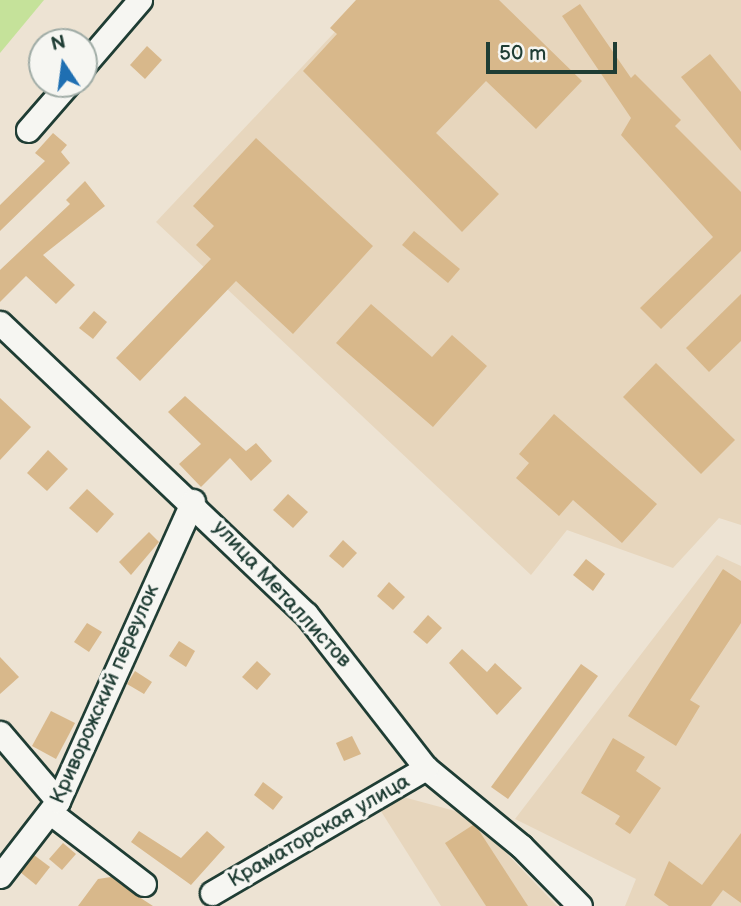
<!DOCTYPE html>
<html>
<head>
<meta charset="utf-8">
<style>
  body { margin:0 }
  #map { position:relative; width:741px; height:906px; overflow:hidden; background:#ede3d3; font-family:"Balsamiq Sans",sans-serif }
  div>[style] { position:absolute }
  .built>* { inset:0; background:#e7d6bd }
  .green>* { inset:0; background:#c5e29a }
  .building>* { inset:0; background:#d8b88b }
  .roads { filter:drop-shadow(2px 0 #1f3d34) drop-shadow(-2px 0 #1f3d34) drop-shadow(0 2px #1f3d34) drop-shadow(0 -2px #1f3d34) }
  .minor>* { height:23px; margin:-11.5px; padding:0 11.5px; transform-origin:11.5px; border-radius:11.5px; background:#f6f6f2 }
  span { translate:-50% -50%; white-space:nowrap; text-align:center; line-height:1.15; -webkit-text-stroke:7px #f6f6f2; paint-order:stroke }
  .street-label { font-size:21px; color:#1f3d34 }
  .north { position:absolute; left:28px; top:28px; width:70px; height:70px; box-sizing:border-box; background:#f6f6f2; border:2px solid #a0aca6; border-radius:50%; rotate:347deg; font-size:19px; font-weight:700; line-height:28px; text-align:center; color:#1f3d34 }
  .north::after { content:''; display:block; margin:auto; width:24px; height:32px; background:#1f6fb2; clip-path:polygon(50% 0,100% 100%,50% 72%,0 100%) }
  .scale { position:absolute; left:486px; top:42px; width:131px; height:32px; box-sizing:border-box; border:4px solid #1f3d34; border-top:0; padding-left:9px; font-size:21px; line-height:24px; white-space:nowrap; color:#1f3d34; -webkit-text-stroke:5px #f6f6f2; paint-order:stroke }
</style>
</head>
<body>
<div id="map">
  <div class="built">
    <div style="clip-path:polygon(365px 0,741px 0,741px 525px,719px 518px,673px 568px,567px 530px,531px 575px,156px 222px)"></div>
    <div style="clip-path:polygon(717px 555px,741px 566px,741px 906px,625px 906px,636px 879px,515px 819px)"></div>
    <div style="clip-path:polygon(392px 794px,470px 815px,557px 906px,441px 906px,377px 805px)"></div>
  </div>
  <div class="green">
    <div style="clip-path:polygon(0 0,44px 0,0 53px)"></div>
  </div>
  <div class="building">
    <div style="clip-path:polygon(356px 0,499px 0,582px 81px,536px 129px,486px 81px,436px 133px,499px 194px,462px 232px,303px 71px,337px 34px,330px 28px)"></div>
    <div style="clip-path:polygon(580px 4px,631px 78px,635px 74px,681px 120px,675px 126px,741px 192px,741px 251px,661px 329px,640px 308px,713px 237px,621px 135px,631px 118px,562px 16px)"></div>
    <div style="clip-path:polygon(147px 46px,162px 60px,145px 79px,130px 65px)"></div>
    <div style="clip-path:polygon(710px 54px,741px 92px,741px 151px,681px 77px)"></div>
    <div style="clip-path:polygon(53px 133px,67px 145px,61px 152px,70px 163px,0 231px,0 205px,45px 161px,35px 153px)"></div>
    <div style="clip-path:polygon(256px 138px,373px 246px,293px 334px,236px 281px,140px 381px,116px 358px,211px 259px,196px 245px,214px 226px,193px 206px)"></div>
    <div style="clip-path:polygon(85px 181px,105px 206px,43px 255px,75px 285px,56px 304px,26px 276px,0 302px,0 270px,70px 204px,66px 200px)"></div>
    <div style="clip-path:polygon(414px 231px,460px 269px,448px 283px,402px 245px)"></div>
    <div style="clip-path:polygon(741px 294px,741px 341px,709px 372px,686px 348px)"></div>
    <div style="clip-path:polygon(371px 304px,432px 357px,452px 335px,487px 366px,433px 427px,336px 343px)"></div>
    <div style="clip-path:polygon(94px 311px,107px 322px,93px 339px,79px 328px)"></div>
    <div style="clip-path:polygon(656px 363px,735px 440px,701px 474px,623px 397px)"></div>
    <div style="clip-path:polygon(185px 396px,246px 451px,256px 443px,272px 461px,251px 481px,230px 458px,201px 487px,179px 464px,201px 444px,168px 412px)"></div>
    <div style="clip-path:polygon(0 398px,31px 427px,0 460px)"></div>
    <div style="clip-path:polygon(554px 414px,657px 504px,622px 543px,573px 500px,559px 516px,516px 478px,529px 463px,519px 454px)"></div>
    <div style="clip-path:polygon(48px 450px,68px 469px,47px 491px,27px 473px)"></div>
    <div style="clip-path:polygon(87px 489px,114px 514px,97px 533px,69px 508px)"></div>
    <div style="clip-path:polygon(288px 494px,308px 512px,293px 528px,273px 510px)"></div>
    <div style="clip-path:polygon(149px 532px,159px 542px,131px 575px,119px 562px)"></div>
    <div style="clip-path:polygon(343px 540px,357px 553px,343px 568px,329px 556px)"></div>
    <div style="clip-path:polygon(586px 559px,605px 574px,593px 591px,573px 575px)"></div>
    <div style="clip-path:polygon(723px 569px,741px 581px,741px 623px,690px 700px,700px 706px,676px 746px,628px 716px)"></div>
    <div style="clip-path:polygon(389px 582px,405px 597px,393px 610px,377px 596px)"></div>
    <div style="clip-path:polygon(428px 615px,442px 628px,427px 644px,413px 632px)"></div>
    <div style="clip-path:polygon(87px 623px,102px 632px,89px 652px,74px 642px)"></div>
    <div style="clip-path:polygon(179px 641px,195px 651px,186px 667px,169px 656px)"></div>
    <div style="clip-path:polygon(462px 649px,487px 672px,495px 663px,522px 688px,497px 715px,449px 663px)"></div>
    <div style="clip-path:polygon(0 657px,19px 677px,0 694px)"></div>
    <div style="clip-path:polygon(257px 661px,271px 674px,257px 690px,242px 677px)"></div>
    <div style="clip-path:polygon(581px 664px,598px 676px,508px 799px,491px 787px)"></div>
    <div style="clip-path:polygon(135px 671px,152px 682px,144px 694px,127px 684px)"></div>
    <div style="clip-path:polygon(51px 711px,75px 723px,56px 759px,32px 746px)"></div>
    <div style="clip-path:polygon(352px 736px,361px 754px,344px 761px,336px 743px)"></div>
    <div style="clip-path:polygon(613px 738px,645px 757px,636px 771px,661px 788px,630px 834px,615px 824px,620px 816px,581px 793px)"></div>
    <div style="clip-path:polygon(263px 782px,283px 797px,273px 810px,254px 795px)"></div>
    <div style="clip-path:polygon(473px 825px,478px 829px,528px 906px,486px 906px,445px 843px)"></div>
    <div style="clip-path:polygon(139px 831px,181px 858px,207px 831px,225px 847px,191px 885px,131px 842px)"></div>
    <div style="clip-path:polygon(741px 833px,741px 903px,723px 890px,711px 906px,669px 906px,654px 895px,669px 861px,702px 885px)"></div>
    <div style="clip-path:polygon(63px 843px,76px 854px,62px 870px,49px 859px)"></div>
    <div style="clip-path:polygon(34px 855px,50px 867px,36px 885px,20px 872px)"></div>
    <div style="clip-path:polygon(111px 877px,136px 895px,153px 906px,78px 906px,98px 879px)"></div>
  </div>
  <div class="roads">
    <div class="minor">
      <div style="left:84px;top:65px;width:86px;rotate:-49.3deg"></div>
      <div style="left:28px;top:130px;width:61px;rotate:-49deg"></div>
      <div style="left:0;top:323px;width:422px;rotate:43.6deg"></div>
      <div style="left:306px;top:614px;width:195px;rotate:52.1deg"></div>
      <div style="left:426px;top:768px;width:123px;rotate:39.4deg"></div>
      <div style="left:521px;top:846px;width:84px;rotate:45.5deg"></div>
      <div style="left:0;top:733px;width:89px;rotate:49.5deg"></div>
      <div style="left:51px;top:813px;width:117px;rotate:37.4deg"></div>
      <div style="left:0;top:876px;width:95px;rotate:-52.3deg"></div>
      <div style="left:58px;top:801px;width:329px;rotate:-65.8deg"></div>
      <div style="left:212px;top:893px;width:248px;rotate:-30.3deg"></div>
    </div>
  </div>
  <div class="street-label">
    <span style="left:282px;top:594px;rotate:47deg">улица Металлистов</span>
    <span style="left:105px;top:694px;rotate:-66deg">Криворожский переулок</span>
    <span style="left:319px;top:831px;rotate:-30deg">Краматорская улица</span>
  </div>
  <div class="north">N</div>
  <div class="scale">50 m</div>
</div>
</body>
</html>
